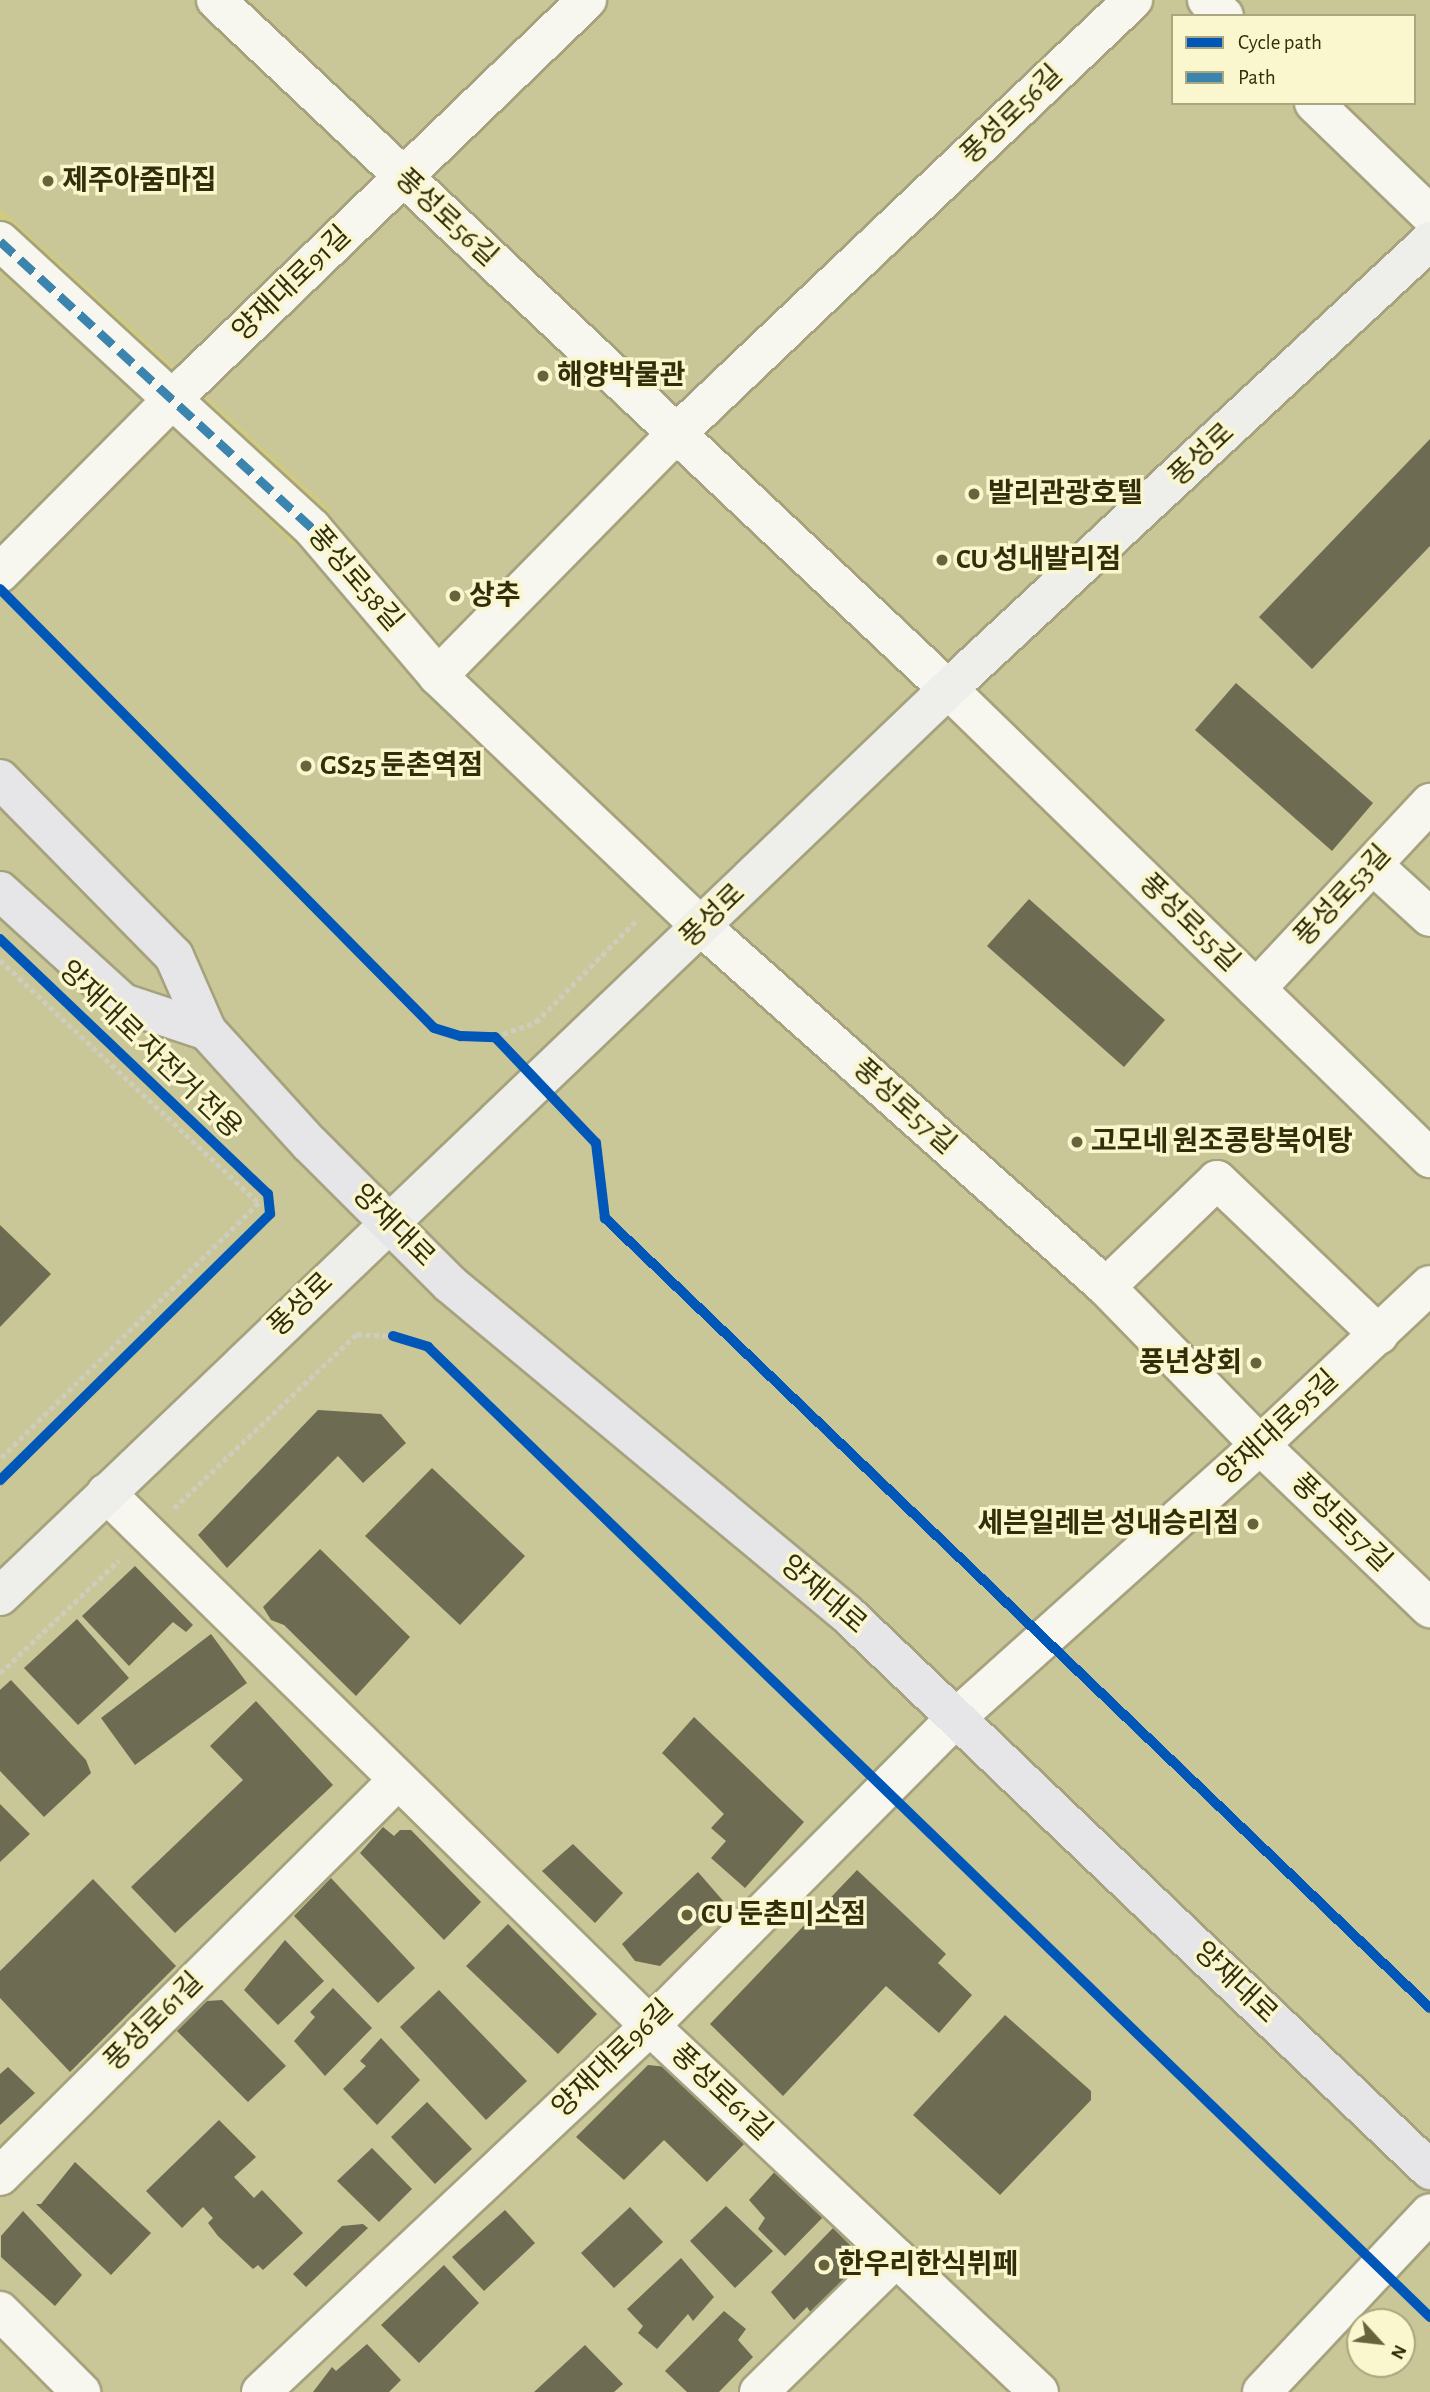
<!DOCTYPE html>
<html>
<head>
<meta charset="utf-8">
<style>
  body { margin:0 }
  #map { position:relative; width:1430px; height:2392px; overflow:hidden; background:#c9c697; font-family:"Alegreya Sans","Noto Sans KR",sans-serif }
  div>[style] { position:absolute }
  .built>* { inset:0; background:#d1cb81 }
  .building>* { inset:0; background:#6d6b51 }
  .path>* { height:4.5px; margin-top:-2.25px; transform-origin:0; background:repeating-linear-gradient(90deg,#cecdbd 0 5px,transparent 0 8.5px) }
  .roads { filter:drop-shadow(2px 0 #a5a27d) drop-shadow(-2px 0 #a5a27d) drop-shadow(0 2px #a5a27d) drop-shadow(0 -2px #a5a27d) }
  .street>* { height:38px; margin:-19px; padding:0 19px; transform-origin:19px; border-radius:19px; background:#f7f6ef }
  .secondary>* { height:38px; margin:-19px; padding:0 19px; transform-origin:19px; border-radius:19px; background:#eeeeeb }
  .primary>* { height:38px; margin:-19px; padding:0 19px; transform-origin:19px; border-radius:19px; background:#e6e5e7 }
  .quiet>* { height:9px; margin-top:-4.5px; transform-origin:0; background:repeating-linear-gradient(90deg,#3b84ae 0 18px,transparent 0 27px) }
  .cycleway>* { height:10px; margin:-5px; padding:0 5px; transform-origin:5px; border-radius:5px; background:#0057b8 }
  .dots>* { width:19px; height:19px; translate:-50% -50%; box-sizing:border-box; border:4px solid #faf6cd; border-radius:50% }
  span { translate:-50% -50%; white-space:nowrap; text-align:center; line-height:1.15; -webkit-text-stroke:7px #faf6cd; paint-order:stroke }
  .street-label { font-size:28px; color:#322e09 }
  .poi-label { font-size:28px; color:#322e09; font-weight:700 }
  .left { translate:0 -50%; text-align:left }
  .right { translate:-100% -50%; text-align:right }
  .legend { position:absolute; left:1171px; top:14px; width:245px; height:91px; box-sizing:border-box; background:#faf6cd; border:2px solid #aaa67f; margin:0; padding:9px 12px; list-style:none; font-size:21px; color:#322e09 }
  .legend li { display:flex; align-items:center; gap:14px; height:35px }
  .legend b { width:35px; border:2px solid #aaa67f }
  .north { position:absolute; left:1346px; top:2308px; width:70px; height:70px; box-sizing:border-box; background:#faf6cd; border:2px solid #aaa67f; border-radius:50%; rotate:117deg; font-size:19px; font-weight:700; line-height:28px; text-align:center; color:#322e09 }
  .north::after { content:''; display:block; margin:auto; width:24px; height:32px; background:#67633b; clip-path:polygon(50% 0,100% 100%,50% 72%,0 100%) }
</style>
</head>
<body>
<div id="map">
  <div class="built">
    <div style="clip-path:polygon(0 208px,331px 510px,294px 546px,159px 413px,0 273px)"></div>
  </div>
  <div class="building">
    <div style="clip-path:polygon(1430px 439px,1430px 546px,1312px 669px,1259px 617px)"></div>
    <div style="clip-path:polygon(1236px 683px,1373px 803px,1332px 851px,1195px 730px)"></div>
    <div style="clip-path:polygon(1029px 899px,1165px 1020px,1124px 1067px,987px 946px)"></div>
    <div style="clip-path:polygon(0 1225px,51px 1274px,0 1327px)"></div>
    <div style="clip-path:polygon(318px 1410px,381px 1414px,406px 1443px,363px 1483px,338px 1456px,227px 1568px,198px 1535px)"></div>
    <div style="clip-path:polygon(432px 1468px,525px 1556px,460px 1625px,365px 1536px)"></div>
    <div style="clip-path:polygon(320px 1549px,410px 1637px,356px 1696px,284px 1625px,271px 1620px,263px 1607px)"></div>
    <div style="clip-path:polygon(135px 1566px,193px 1625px,186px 1632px,173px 1622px,129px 1666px,82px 1616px)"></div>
    <div style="clip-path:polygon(77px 1619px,129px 1678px,78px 1725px,24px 1668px)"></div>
    <div style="clip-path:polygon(211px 1634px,247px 1683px,135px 1765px,101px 1718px)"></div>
    <div style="clip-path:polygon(11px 1680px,86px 1760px,91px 1773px,44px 1817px,0 1771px,0 1690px)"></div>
    <div style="clip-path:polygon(256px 1701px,333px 1785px,175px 1933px,131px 1887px,243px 1780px,210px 1746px)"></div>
    <div style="clip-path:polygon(694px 1717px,804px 1822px,745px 1888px,711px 1858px,726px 1841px,711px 1828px,724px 1814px,662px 1753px)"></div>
    <div style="clip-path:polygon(0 1804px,30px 1834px,0 1862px)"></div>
    <div style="clip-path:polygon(383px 1827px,394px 1836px,400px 1830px,411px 1830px,481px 1902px,444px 1940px,360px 1853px)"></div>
    <div style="clip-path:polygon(573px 1844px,623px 1893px,595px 1923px,542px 1871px)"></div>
    <div style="clip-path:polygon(857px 1870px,946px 1954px,938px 1963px,972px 1995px,939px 2033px,886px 1986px,783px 2096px,710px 2024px)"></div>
    <div style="clip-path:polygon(698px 1872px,725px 1903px,660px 1966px,635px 1961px,622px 1944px)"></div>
    <div style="clip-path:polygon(331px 1878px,415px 1968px,378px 2003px,294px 1916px)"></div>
    <div style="clip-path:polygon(93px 1879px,176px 1966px,70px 2072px,0 1998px,0 1971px)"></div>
    <div style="clip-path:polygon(508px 1924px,597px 2014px,558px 2054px,466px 1966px)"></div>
    <div style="clip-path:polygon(285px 1940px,324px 1981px,278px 2025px,244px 1990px)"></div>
    <div style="clip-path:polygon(333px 1988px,372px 2028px,325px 2076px,294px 2041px,315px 2017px,310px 2012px)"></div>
    <div style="clip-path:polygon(439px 1990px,527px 2081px,486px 2120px,400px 2027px)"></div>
    <div style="clip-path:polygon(222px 2000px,286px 2066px,248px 2102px,177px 2031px,207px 2001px)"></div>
    <div style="clip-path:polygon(1005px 2015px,1091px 2091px,1091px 2100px,1000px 2195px,913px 2115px)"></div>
    <div style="clip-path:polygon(381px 2038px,420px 2080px,377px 2125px,343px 2089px,366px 2066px,360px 2061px)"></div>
    <div style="clip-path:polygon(648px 2065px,677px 2068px,749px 2139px,707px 2182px,664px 2140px,624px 2180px,576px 2137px)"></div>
    <div style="clip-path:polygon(8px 2067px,35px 2093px,0 2125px,0 2074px)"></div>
    <div style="clip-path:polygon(427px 2102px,472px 2149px,435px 2184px,391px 2137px)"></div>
    <div style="clip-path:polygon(219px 2120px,256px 2157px,234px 2177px,254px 2198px,262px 2190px,303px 2233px,263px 2270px,258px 2265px,253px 2269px,218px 2236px,208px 2223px,213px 2218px,203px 2207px,182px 2228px,146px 2191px)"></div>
    <div style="clip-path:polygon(372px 2148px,412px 2189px,379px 2222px,337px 2181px)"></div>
    <div style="clip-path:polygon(75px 2162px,151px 2233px,111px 2275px,36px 2204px,41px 2204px)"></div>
    <div style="clip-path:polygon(779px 2167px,827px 2213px,785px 2256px,758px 2229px,765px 2218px,749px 2200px)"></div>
    <div style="clip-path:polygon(726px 2206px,773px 2251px,735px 2288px,690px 2241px)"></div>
    <div style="clip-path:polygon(630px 2207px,663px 2242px,614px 2288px,581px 2253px)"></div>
    <div style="clip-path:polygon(505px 2210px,535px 2243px,484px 2291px,452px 2257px)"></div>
    <div style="clip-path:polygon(23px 2211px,82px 2275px,55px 2306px,1px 2257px,1px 2236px)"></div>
    <div style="clip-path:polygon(363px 2224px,368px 2228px,306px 2287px,293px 2274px,342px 2226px)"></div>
    <div style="clip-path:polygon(833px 2228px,865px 2260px,811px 2313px,807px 2307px,794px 2320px,771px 2292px)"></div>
    <div style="clip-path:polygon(681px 2258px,714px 2297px,693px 2321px,688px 2314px,657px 2349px,638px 2333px,643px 2326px,627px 2309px)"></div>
    <div style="clip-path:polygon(444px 2265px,479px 2303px,419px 2363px,381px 2325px)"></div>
    <div style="clip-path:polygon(724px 2311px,746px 2329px,738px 2340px,753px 2357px,719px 2392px,687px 2392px,665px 2371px)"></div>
    <div style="clip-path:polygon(367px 2344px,401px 2380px,389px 2392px,313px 2392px,332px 2367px,336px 2371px)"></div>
    <div style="clip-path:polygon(585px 2345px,623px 2384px,614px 2392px,534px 2392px)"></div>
  </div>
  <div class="path">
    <div style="left:0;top:960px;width:355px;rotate:43.2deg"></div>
    <div style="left:259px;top:1203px;width:364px;rotate:135.3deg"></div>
    <div style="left:495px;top:1037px;width:44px;rotate:-20.1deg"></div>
    <div style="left:536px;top:1022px;width:145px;rotate:-45.3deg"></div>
    <div style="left:174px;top:1508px;width:253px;rotate:-43.6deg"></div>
    <div style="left:357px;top:1334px;width:36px;rotate:3deg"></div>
    <div style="left:0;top:1673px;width:164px;rotate:-43.5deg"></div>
  </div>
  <div class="roads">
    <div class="street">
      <div style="left:216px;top:0;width:1005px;rotate:43.27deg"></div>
      <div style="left:948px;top:689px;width:673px;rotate:44.22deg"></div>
      <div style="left:1207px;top:0;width:23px;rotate:43deg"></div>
      <div style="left:1314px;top:103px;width:161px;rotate:44deg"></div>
      <div style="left:0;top:241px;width:424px;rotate:42.6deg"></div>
      <div style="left:312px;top:528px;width:194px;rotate:49.6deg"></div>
      <div style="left:438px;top:676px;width:364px;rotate:43.6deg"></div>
      <div style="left:702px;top:927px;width:541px;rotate:41.7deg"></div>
      <div style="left:1106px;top:1287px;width:221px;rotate:45.7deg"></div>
      <div style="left:1260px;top:1445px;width:236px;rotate:43.8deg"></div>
      <div style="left:0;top:573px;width:269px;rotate:-45.2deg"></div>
      <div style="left:190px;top:382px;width:551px;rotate:-43.9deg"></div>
      <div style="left:438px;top:676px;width:341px;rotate:-45.5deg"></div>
      <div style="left:677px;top:433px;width:629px;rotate:-43.52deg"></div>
      <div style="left:1373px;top:865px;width:77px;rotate:42.4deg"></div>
      <div style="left:1256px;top:989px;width:255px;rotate:-46.9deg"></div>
      <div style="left:1106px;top:1287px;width:154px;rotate:-43.9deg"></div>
      <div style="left:1217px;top:1180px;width:224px;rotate:43.7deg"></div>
      <div style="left:106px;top:1493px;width:762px;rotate:44.41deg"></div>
      <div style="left:650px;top:2026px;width:534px;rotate:43.26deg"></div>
      <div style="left:0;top:2176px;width:561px;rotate:-44.86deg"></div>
      <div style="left:0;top:2311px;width:115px;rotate:45deg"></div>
      <div style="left:261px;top:2392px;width:534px;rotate:-43.26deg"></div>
      <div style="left:650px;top:2026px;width:436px;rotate:-45.2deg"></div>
      <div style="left:957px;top:1717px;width:407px;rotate:-41.9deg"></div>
      <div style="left:1260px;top:1445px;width:233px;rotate:-43.3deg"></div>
      <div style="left:759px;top:2392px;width:192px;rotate:-44.4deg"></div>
      <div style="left:1262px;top:2392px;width:245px;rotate:-46.8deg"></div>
    </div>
    <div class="secondary">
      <div style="left:0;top:1596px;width:1312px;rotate:-43.73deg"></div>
      <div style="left:948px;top:689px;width:658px;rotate:-42.91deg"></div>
    </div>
    <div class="primary">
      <div style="left:0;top:779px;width:248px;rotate:45.5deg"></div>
      <div style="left:174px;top:956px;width:82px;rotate:66.3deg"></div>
      <div style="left:207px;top:1031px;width:153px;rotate:47.7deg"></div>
      <div style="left:310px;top:1144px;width:198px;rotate:45deg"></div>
      <div style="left:450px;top:1284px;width:516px;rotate:39.73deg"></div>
      <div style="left:847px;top:1614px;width:806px;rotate:43.64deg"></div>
      <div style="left:0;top:891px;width:166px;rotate:42.3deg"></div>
      <div style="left:123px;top:1003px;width:89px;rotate:18.4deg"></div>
    </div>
  </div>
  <div class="quiet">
    <div style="left:0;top:241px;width:424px;rotate:42.6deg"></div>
  </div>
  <div class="cycleway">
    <div style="left:0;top:589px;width:617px;rotate:45.33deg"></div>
    <div style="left:434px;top:1028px;width:28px;rotate:17deg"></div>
    <div style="left:461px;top:1036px;width:34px;rotate:2deg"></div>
    <div style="left:495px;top:1037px;width:146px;rotate:46.4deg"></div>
    <div style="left:596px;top:1143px;width:76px;rotate:83.2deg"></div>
    <div style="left:605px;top:1218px;width:1142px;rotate:43.76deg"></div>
    <div style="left:0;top:939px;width:370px;rotate:43.6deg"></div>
    <div style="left:268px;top:1194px;width:20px;rotate:84deg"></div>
    <div style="left:270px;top:1214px;width:379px;rotate:135.4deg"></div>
    <div style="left:393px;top:1336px;width:37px;rotate:17deg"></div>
    <div style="left:428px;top:1347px;width:1395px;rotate:44.07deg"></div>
  </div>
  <div class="dots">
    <div style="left:48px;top:181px;background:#67633b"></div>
    <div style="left:543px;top:376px;background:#67633b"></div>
    <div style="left:974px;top:494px;background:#67633b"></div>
    <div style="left:942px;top:560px;background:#67633b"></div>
    <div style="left:455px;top:596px;background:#67633b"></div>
    <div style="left:306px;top:766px;background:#67633b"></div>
    <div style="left:1077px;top:1142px;background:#67633b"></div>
    <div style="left:1256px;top:1363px;background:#67633b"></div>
    <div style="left:1253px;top:1524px;background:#67633b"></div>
    <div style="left:687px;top:1915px;background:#67633b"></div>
    <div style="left:824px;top:2265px;background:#67633b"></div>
  </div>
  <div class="street-label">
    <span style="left:1012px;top:115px;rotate:-44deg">풍성로56길</span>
    <span style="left:446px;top:218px;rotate:43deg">풍성로56길</span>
    <span style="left:292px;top:284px;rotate:-44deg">양재대로91길</span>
    <span style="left:1202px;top:455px;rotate:-43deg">풍성로</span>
    <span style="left:355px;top:579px;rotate:49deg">풍성로58길</span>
    <span style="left:1343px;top:896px;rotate:-47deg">풍성로53길</span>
    <span style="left:713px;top:916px;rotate:-44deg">풍성로</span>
    <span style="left:1189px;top:923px;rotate:44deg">풍성로55길</span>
    <span style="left:150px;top:1050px;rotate:44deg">양재대로 자전거 전용</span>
    <span style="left:904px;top:1107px;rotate:42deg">풍성로57길</span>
    <span style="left:393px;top:1226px;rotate:45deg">양재대로</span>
    <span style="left:301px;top:1305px;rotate:-44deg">풍성로</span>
    <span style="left:1278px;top:1428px;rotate:-43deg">양재대로95길</span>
    <span style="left:1341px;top:1523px;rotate:44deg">풍성로57길</span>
    <span style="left:823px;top:1595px;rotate:41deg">양재대로</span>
    <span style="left:1235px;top:1983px;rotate:44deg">양재대로</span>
    <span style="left:154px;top:2022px;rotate:-45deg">풍성로61길</span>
    <span style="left:613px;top:2059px;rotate:-44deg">양재대로96길</span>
    <span style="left:721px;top:2093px;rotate:43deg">풍성로61길</span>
  </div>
  <div class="poi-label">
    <span class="left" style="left:62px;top:181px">제주아줌마집</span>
    <span class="left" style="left:557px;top:376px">해양박물관</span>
    <span class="left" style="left:988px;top:494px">발리관광호텔</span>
    <span class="left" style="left:956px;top:560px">CU 성내발리점</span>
    <span class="left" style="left:469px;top:596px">상추</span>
    <span class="left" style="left:320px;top:766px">GS25 둔촌역점</span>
    <span class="left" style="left:1091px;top:1142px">고모네 원조콩탕북어탕</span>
    <span class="right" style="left:1242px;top:1363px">풍년상회</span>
    <span class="right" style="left:1239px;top:1524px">세븐일레븐 성내승리점</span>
    <span class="left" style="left:701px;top:1915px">CU 둔촌미소점</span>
    <span class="left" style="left:838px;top:2265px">한우리한식뷔페</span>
  </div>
  <ul class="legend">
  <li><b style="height:9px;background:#0057b8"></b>Cycle path</li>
  <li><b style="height:9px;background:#3b84ae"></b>Path</li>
  </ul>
  <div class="north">N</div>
</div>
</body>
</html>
